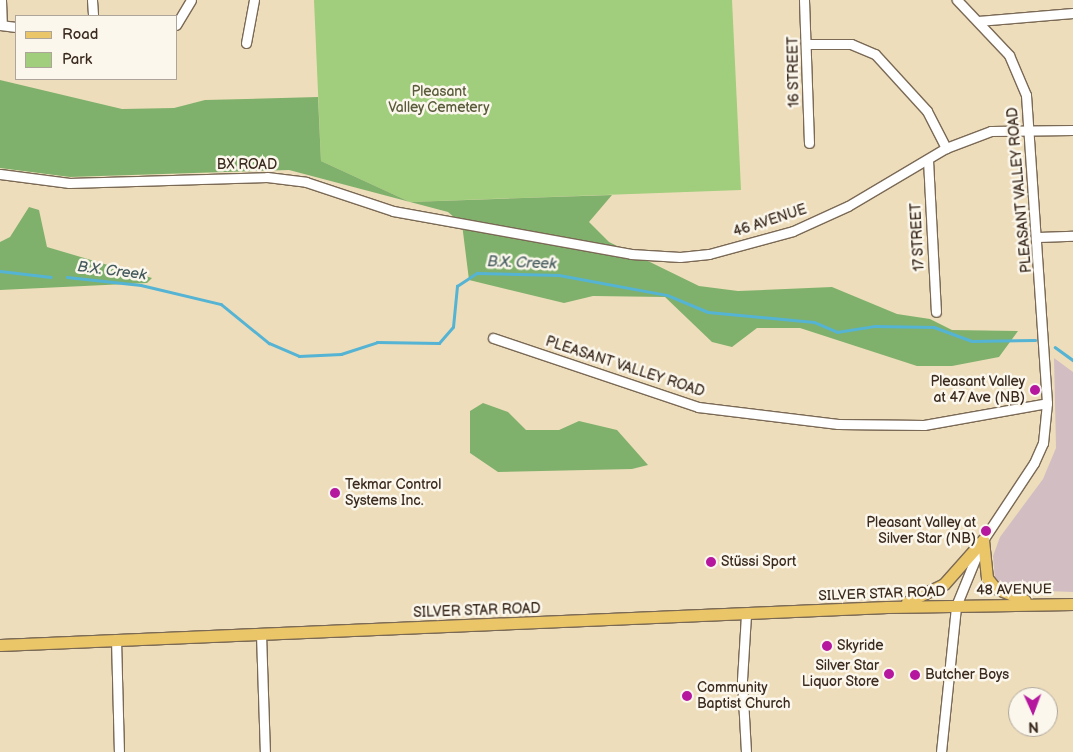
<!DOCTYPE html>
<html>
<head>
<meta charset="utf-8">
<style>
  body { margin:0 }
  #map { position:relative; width:1073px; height:752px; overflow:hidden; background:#edb; font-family:"Balsamiq Sans",sans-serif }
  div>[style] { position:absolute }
  .industrial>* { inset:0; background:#d2bec2 }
  .green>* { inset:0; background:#a0ce7c }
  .forest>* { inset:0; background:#80b16c }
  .stream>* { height:2.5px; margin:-1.25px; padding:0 1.25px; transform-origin:1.25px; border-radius:1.25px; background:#55b3d3 }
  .roads { filter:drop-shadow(1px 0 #7a6955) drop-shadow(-1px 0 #7a6955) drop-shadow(0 1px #7a6955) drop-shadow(0 -1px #7a6955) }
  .minor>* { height:9px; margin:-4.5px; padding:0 4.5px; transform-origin:4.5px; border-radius:4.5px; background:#fff }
  .major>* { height:11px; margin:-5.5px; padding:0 5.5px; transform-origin:5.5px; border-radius:5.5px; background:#ebc669 }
  .dots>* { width:14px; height:14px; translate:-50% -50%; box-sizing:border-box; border:2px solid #fbf7ec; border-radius:50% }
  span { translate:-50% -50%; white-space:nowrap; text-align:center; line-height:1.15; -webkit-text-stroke:5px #fbf7ec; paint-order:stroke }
  .street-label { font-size:14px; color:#3b2a1e }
  .park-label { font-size:14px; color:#595b3a }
  .poi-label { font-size:14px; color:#3b2a1e }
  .right { translate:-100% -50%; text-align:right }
  .left { translate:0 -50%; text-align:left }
  .water-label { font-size:15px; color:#445a5d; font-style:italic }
  .legend { position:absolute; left:15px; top:15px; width:162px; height:65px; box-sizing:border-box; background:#fbf7ec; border:1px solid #aea59a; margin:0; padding:6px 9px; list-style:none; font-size:15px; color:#3b2a1e }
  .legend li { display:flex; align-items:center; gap:10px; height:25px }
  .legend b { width:25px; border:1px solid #aea59a }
  .north { position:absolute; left:1008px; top:687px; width:50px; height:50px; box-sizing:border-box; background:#fbf7ec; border:1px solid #aea59a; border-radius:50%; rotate:178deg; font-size:14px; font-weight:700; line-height:20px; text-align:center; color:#3b2a1e }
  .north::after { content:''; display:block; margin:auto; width:18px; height:22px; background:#b5179e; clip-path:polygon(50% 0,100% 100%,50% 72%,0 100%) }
</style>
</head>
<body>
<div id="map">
  <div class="industrial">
    <div style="clip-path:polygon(1054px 358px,1073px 372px,1073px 592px,1017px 590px,995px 579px,993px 556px,1000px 537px,1043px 479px,1056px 448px)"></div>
  </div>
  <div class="green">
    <div style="clip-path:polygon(314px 0,732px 0,741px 190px,410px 202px,321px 161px)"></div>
  </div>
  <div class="forest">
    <div style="clip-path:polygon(0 80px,122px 109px,174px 108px,205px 100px,318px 97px,321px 161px,410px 202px,612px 195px,589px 222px,609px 242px,699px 286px,738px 291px,832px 287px,897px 314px,930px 319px,952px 330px,1018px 331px,999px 357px,952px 366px,917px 366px,800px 328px,757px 328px,732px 347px,712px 342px,665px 297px,593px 296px,564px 303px,469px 280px,462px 224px,448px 212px,289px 170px,70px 177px,0 168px)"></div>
    <div style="clip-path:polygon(29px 207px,39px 210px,47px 247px,152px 278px,147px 283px,0 290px,0 242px,10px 237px)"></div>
    <div style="clip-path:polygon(483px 403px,508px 412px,526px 430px,559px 430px,579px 421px,617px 430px,648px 465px,632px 469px,498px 472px,470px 453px,470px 411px)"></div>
  </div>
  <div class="stream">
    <div style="left:0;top:271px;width:51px;rotate:6.7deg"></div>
    <div style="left:67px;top:277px;width:74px;rotate:6.2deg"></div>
    <div style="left:141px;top:285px;width:82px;rotate:13.4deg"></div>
    <div style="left:221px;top:304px;width:62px;rotate:39.1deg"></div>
    <div style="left:269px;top:343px;width:33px;rotate:23deg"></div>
    <div style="left:299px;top:356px;width:42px;rotate:-2.7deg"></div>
    <div style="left:341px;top:354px;width:38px;rotate:-18deg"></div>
    <div style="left:377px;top:342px;width:62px;rotate:0.9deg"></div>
    <div style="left:439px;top:343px;width:21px;rotate:-49deg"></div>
    <div style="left:453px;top:327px;width:41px;rotate:-84.4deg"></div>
    <div style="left:457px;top:286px;width:24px;rotate:-33deg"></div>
    <div style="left:477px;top:273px;width:82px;rotate:1.4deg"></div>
    <div style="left:559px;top:275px;width:110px;rotate:10.5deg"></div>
    <div style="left:667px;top:295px;width:44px;rotate:22.5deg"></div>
    <div style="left:708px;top:312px;width:106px;rotate:5.4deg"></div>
    <div style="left:814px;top:322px;width:25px;rotate:23deg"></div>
    <div style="left:837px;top:332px;width:37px;rotate:-9deg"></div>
    <div style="left:874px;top:326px;width:60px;rotate:1deg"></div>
    <div style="left:934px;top:327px;width:40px;rotate:20.2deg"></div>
    <div style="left:972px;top:341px;width:63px;rotate:-0.9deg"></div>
    <div style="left:1055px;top:347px;width:22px;rotate:36deg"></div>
  </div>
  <div class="roads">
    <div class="minor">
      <div style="left:1px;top:0;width:25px;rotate:88deg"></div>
      <div style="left:92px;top:0;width:16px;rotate:86deg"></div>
      <div style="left:804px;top:0;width:143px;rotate:88deg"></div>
      <div style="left:978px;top:21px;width:95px;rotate:-4.8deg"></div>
      <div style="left:0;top:25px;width:16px;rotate:7deg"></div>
      <div style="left:176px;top:25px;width:29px;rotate:-59deg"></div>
      <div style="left:246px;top:43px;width:44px;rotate:-79.5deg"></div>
      <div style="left:808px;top:44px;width:43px"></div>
      <div style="left:851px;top:44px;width:26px;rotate:23deg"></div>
      <div style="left:875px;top:54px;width:77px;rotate:47.6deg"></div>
      <div style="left:927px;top:111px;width:42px;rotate:62.8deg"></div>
      <div style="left:928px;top:160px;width:152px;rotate:87deg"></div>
      <div style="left:0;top:174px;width:70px;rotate:7.4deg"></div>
      <div style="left:69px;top:183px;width:198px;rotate:-1.7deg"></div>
      <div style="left:267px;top:177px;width:39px;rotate:7deg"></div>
      <div style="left:306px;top:182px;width:92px;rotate:18.4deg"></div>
      <div style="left:393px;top:211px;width:242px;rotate:10.2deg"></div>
      <div style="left:631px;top:254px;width:49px;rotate:3.5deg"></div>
      <div style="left:680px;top:257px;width:29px;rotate:-6deg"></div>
      <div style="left:709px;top:254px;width:87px;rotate:-15.3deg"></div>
      <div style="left:793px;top:231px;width:60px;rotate:-24.4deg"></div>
      <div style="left:848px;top:206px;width:114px;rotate:-30.6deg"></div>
      <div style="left:946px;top:148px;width:48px;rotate:-20.7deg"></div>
      <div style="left:991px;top:131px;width:82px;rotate:-0.7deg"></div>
      <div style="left:1038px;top:237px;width:35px;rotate:-2deg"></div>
      <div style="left:493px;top:338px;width:216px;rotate:18.6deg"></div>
      <div style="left:698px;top:407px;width:141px;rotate:6.9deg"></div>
      <div style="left:838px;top:424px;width:86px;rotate:0.7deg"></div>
      <div style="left:924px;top:425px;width:125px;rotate:-10.1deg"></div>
      <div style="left:261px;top:634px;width:118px;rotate:88.1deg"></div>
      <div style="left:116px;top:639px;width:113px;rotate:88.5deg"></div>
      <div style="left:746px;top:752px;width:72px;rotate:-93.2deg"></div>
      <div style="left:742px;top:680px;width:65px;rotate:-86.5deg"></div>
      <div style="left:941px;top:752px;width:147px;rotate:-84.1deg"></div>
      <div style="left:956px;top:606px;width:71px;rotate:-67.8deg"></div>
      <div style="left:983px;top:540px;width:92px;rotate:-56.5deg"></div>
      <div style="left:1034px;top:463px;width:22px;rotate:-66deg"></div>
      <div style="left:1043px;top:443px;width:40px;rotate:-84.3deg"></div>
      <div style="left:1047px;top:403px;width:309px;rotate:-93.9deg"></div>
      <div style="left:1026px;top:95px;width:43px;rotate:-113deg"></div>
      <div style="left:1009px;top:55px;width:76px;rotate:-133.4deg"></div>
    </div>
    <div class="major">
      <div style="left:983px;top:540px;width:38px;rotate:84deg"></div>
      <div style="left:987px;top:578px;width:13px;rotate:51deg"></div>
      <div style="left:995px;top:588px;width:32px;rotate:22deg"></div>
      <div style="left:907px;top:602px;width:41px;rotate:-25.9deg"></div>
      <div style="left:944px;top:584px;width:59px;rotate:-48.4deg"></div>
      <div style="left:0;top:645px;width:888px;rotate:-2.45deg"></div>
      <div style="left:887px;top:607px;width:186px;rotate:-0.9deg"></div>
    </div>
  </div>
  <div class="dots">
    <div style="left:1035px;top:390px;background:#b5179e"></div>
    <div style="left:335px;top:493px;background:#b5179e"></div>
    <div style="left:986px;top:531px;background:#b5179e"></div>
    <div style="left:711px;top:562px;background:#b5179e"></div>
    <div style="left:827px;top:646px;background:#b5179e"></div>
    <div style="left:889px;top:674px;background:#b5179e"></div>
    <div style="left:915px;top:675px;background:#b5179e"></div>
    <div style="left:687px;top:696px;background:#b5179e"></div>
  </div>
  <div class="street-label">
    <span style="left:794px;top:72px;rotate:-91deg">16 STREET</span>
    <span style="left:247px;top:165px">BX ROAD</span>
    <span style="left:1020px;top:190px;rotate:-95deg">PLEASANT VALLEY ROAD</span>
    <span style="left:770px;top:221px;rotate:-18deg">46 AVENUE</span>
    <span style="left:918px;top:237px;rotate:-93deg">17 STREET</span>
    <span style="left:625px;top:367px;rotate:18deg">PLEASANT VALLEY ROAD</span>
    <span style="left:1014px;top:590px;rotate:-1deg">48 AVENUE</span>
    <span style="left:882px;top:594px;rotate:-2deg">SILVER STAR ROAD</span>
    <span style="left:477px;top:611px;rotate:-2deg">SILVER STAR ROAD</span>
  </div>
  <div class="park-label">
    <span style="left:439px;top:100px">Pleasant<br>Valley Cemetery</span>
  </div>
  <div class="poi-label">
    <span class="right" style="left:1025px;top:390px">Pleasant Valley<br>at 47 Ave (NB)</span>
    <span class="left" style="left:345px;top:493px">Tekmar Control<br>Systems Inc.</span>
    <span class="right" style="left:976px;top:531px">Pleasant Valley at<br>Silver Star (NB)</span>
    <span class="left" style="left:721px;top:562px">Stüssi Sport</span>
    <span class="left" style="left:837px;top:646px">Skyride</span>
    <span class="right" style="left:879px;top:674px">Silver Star<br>Liquor Store</span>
    <span class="left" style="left:925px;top:675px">Butcher Boys</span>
    <span class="left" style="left:697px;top:696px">Community<br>Baptist Church</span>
  </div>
  <div class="water-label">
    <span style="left:522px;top:263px;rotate:2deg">B.X. Creek</span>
    <span style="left:112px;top:271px;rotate:7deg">B.X. Creek</span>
  </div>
  <ul class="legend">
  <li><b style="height:6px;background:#ebc669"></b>Road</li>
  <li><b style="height:14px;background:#a0ce7c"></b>Park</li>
  </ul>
  <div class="north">N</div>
</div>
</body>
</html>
